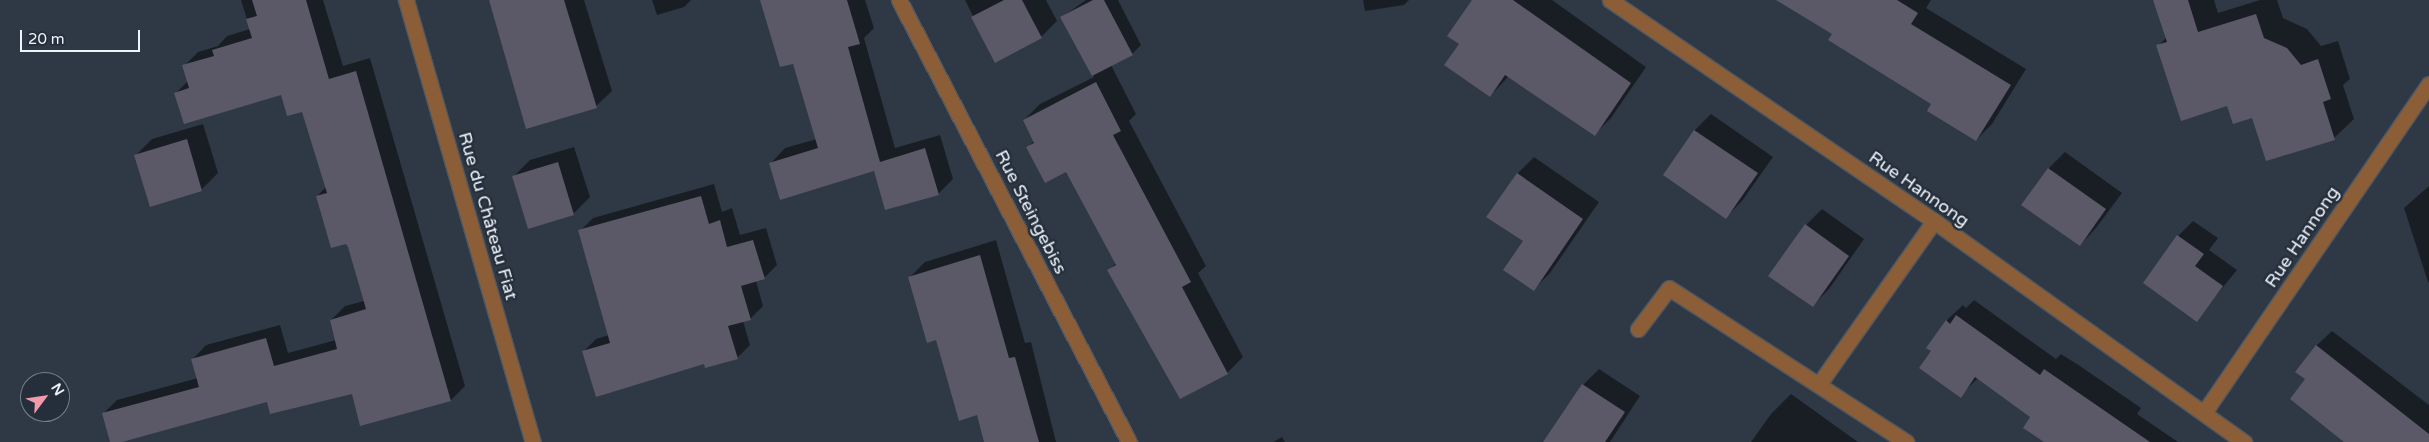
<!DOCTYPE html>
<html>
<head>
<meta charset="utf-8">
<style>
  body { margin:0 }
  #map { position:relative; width:2429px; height:442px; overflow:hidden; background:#2f3945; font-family:"Varela Round",sans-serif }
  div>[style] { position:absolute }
  .shadow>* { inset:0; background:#0007 }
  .building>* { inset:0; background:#5b5868 }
  .roads { filter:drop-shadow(1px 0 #4e5762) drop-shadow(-1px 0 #4e5762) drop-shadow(0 1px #4e5762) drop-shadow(0 -1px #4e5762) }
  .minor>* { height:15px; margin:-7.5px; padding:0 7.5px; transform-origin:7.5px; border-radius:7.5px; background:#8c5e37 }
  span { translate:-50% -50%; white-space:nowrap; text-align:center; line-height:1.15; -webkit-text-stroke:5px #252f3b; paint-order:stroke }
  .street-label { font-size:18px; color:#eef4fc }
  .north { position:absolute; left:20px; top:372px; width:50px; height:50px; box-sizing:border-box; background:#252f3b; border:1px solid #757e88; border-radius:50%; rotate:59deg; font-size:14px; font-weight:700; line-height:20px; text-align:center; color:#eef4fc }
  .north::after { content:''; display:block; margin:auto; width:18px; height:22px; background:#f39aaa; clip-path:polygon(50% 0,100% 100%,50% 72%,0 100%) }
  .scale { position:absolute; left:20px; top:30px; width:120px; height:22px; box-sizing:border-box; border:2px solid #eef4fc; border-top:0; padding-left:6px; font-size:15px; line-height:18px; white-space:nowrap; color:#eef4fc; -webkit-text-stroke:4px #252f3b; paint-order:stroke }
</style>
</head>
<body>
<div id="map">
  <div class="shadow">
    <div style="clip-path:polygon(241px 0,323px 0,343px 66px,370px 58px,465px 386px,451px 400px,361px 424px,353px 393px,268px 401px,111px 442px,103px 414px,117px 400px,198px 378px,193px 359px,206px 345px,280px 325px,288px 353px,336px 340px,331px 320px,345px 306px,364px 301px,349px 247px,317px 196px,326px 187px,303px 110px,282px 94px,176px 93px,188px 81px,184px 66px,198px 52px,218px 46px,227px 36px,250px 29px)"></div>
    <div style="clip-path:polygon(489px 0,584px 0,612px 91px,596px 106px)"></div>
    <div style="clip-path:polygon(652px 0,691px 0,684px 7px,657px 15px)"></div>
    <div style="clip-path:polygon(762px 0,865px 0,874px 28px,864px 38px,895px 148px,940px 135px,953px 179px,938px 194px,875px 169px,771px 163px,785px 148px,817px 139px,793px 62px)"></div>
    <div style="clip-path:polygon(965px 0,1046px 0,1057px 21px,1041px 37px,996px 62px)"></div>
    <div style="clip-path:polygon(1086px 0,1118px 0,1141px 45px,1132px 54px,1111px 65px,1136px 114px,1129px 121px,1206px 266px,1198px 273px,1243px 357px,1227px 373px,1109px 270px,1116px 263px,1066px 170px,1028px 147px,1034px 141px,1024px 120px,1040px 104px,1094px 77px,1062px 17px)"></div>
    <div style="clip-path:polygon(1363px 0,1409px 0,1404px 5px,1365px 11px)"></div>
    <div style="clip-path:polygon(1473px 0,1552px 0,1646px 67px,1611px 118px,1595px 134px,1509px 76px,1490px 96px,1461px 44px)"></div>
    <div style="clip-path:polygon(1778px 0,1931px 0,1926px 8px,2026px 69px,1992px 124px,1976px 140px,1933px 104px,1834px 33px)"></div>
    <div style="clip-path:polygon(2155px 0,2214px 0,2218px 13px,2260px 0,2277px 0,2283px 18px,2307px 29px,2321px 46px,2338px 41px,2350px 79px,2343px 85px,2354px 119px,2334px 138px,2252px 116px,2228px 105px,2158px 46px,2167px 37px)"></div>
    <div style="clip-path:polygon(1711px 114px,1773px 157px,1742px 201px,1726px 217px,1665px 175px,1695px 130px)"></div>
    <div style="clip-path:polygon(203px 124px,218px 173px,201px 190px,136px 155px,152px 139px)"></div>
    <div style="clip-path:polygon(574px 147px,590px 197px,573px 214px,514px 176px,530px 160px)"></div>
    <div style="clip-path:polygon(2065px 152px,2122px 193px,2096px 228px,2080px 245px,2023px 204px,2049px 168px)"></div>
    <div style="clip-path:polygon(1534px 157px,1599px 202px,1550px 273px,1534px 289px,1518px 173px)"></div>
    <div style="clip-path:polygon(714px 184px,722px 212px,732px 208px,740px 235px,766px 228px,777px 265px,764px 278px,756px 281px,763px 306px,750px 319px,743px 321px,750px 345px,737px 358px,705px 363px,583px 352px,596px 339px,609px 335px,580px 231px,593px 218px)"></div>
    <div style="clip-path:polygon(2429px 186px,2429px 282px,2428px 282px,2404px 208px)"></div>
    <div style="clip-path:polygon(1822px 209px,1864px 239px,1829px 289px,1812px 306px,1806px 225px)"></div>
    <div style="clip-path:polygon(2193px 221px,2218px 238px,2209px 250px,2237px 270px,2196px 320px,2144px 283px,2178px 236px)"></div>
    <div style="clip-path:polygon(996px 240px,1025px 343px,1031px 342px,1056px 442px,985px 442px,978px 414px,937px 339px,909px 278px,925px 262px)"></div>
    <div style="clip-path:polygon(1974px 300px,2056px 359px,2061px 354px,2080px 366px,2141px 408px,2137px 414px,2178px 442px,2044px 442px,2032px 417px,1978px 378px,1960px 396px,1933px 351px,1946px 321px,1963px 305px,1966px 308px)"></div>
    <div style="clip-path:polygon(2332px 331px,2429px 405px,2429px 442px,2346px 442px,2306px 379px,2316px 346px)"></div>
    <div style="clip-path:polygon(1599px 369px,1640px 396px,1610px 442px,1545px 442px,1583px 385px)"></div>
    <div style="clip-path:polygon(1791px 394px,1858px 442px,1751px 442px,1771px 414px)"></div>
    <div style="clip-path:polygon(1282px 437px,1285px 442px,1273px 442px)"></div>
  </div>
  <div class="building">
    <div style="clip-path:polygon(252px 0,306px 0,329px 79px,356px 71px,451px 401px,360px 426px,352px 394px,270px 414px,267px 402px,122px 442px,110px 442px,102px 413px,199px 387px,191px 359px,266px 338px,274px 366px,337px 349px,330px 320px,366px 309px,348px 247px,346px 244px,331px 248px,316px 196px,327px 193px,302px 112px,287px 116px,281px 95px,184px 124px,174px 93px,189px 88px,182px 65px,214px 56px,212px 50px,252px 38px,246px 19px,257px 16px)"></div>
    <div style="clip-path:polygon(489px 0,564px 0,597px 108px,526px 129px)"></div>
    <div style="clip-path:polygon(760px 0,847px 0,860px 44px,848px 47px,880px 162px,925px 148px,939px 195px,885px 210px,874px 171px,780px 200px,769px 163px,818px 148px,793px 64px,780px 67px)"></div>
    <div style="clip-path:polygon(1004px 0,1022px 0,1042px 38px,995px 63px,971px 17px)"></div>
    <div style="clip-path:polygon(1093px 0,1104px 0,1133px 55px,1092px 76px,1060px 17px)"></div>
    <div style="clip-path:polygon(1472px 0,1513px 0,1631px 83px,1595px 136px,1505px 75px,1490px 97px,1444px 65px,1459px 44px,1447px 36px)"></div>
    <div style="clip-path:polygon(1776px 0,1897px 0,1918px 13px,1911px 24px,2011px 85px,1976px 141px,1927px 111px,1931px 104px,1828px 40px,1832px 34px)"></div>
    <div style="clip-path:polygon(2153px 0,2188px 0,2198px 32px,2256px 14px,2264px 38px,2287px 48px,2301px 65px,2318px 59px,2331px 99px,2323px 102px,2335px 140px,2266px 161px,2252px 118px,2233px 124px,2227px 106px,2181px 121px,2156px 45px,2167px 42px)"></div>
    <div style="clip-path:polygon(1096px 82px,1121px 131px,1113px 135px,1191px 282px,1182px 287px,1228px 374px,1180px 399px,1107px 270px,1116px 265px,1066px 172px,1045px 183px,1026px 147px,1034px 143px,1023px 120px)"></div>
    <div style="clip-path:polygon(1694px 130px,1758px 173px,1726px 219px,1663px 175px)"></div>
    <div style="clip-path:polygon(187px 139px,202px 191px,150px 207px,134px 155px)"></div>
    <div style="clip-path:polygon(558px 162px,574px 215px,528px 229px,512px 176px)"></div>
    <div style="clip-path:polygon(2048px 168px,2106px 209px,2080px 246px,2021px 205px)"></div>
    <div style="clip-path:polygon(1517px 173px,1583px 219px,1534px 291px,1503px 270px,1523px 241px,1486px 217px)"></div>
    <div style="clip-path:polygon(701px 196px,709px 224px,720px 220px,727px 247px,753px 240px,765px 279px,741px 286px,751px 320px,728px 326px,738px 359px,705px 368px,704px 364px,596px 397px,582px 351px,610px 343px,578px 230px)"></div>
    <div style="clip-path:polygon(1805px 224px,1849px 256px,1813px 307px,1768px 276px)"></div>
    <div style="clip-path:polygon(2177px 235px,2204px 254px,2195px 266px,2223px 286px,2197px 322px,2143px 283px)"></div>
    <div style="clip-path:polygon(980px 255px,1009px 358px,1015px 357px,1039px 442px,984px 442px,977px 415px,959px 421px,936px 340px,927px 343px,908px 277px)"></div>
    <div style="clip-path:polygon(1956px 315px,2040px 375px,2044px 369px,2150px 442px,2044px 442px,2023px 428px,2030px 417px,1975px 377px,1961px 398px,1919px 368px,1931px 351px,1926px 348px,1946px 320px,1950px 324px)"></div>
    <div style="clip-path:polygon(2316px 345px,2429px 434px,2429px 442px,2344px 442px,2290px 399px,2305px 379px,2295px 372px)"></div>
    <div style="clip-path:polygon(1582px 384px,1625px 412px,1605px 442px,1543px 442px)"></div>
  </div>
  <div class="roads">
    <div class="minor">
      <div style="left:406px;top:0;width:460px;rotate:74deg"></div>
      <div style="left:899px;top:0;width:498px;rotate:62.5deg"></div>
      <div style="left:1610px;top:0;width:392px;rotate:34.3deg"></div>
      <div style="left:1934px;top:221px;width:381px;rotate:35.5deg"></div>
      <div style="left:1638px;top:329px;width:51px;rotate:-52.9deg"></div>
      <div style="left:1669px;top:288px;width:283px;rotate:33deg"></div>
      <div style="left:1819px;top:384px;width:199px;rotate:-54.8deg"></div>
      <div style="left:2205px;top:411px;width:396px;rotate:-55.6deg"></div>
    </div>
  </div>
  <div class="street-label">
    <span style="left:1919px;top:189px;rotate:35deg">Rue Hannong</span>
    <span style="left:1031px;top:212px;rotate:63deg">Rue Steingebiss</span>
    <span style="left:488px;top:216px;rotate:74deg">Rue du Château Fiat</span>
    <span style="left:2302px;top:237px;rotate:-56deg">Rue Hannong</span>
  </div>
  <div class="north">N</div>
  <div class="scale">20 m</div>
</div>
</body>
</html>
